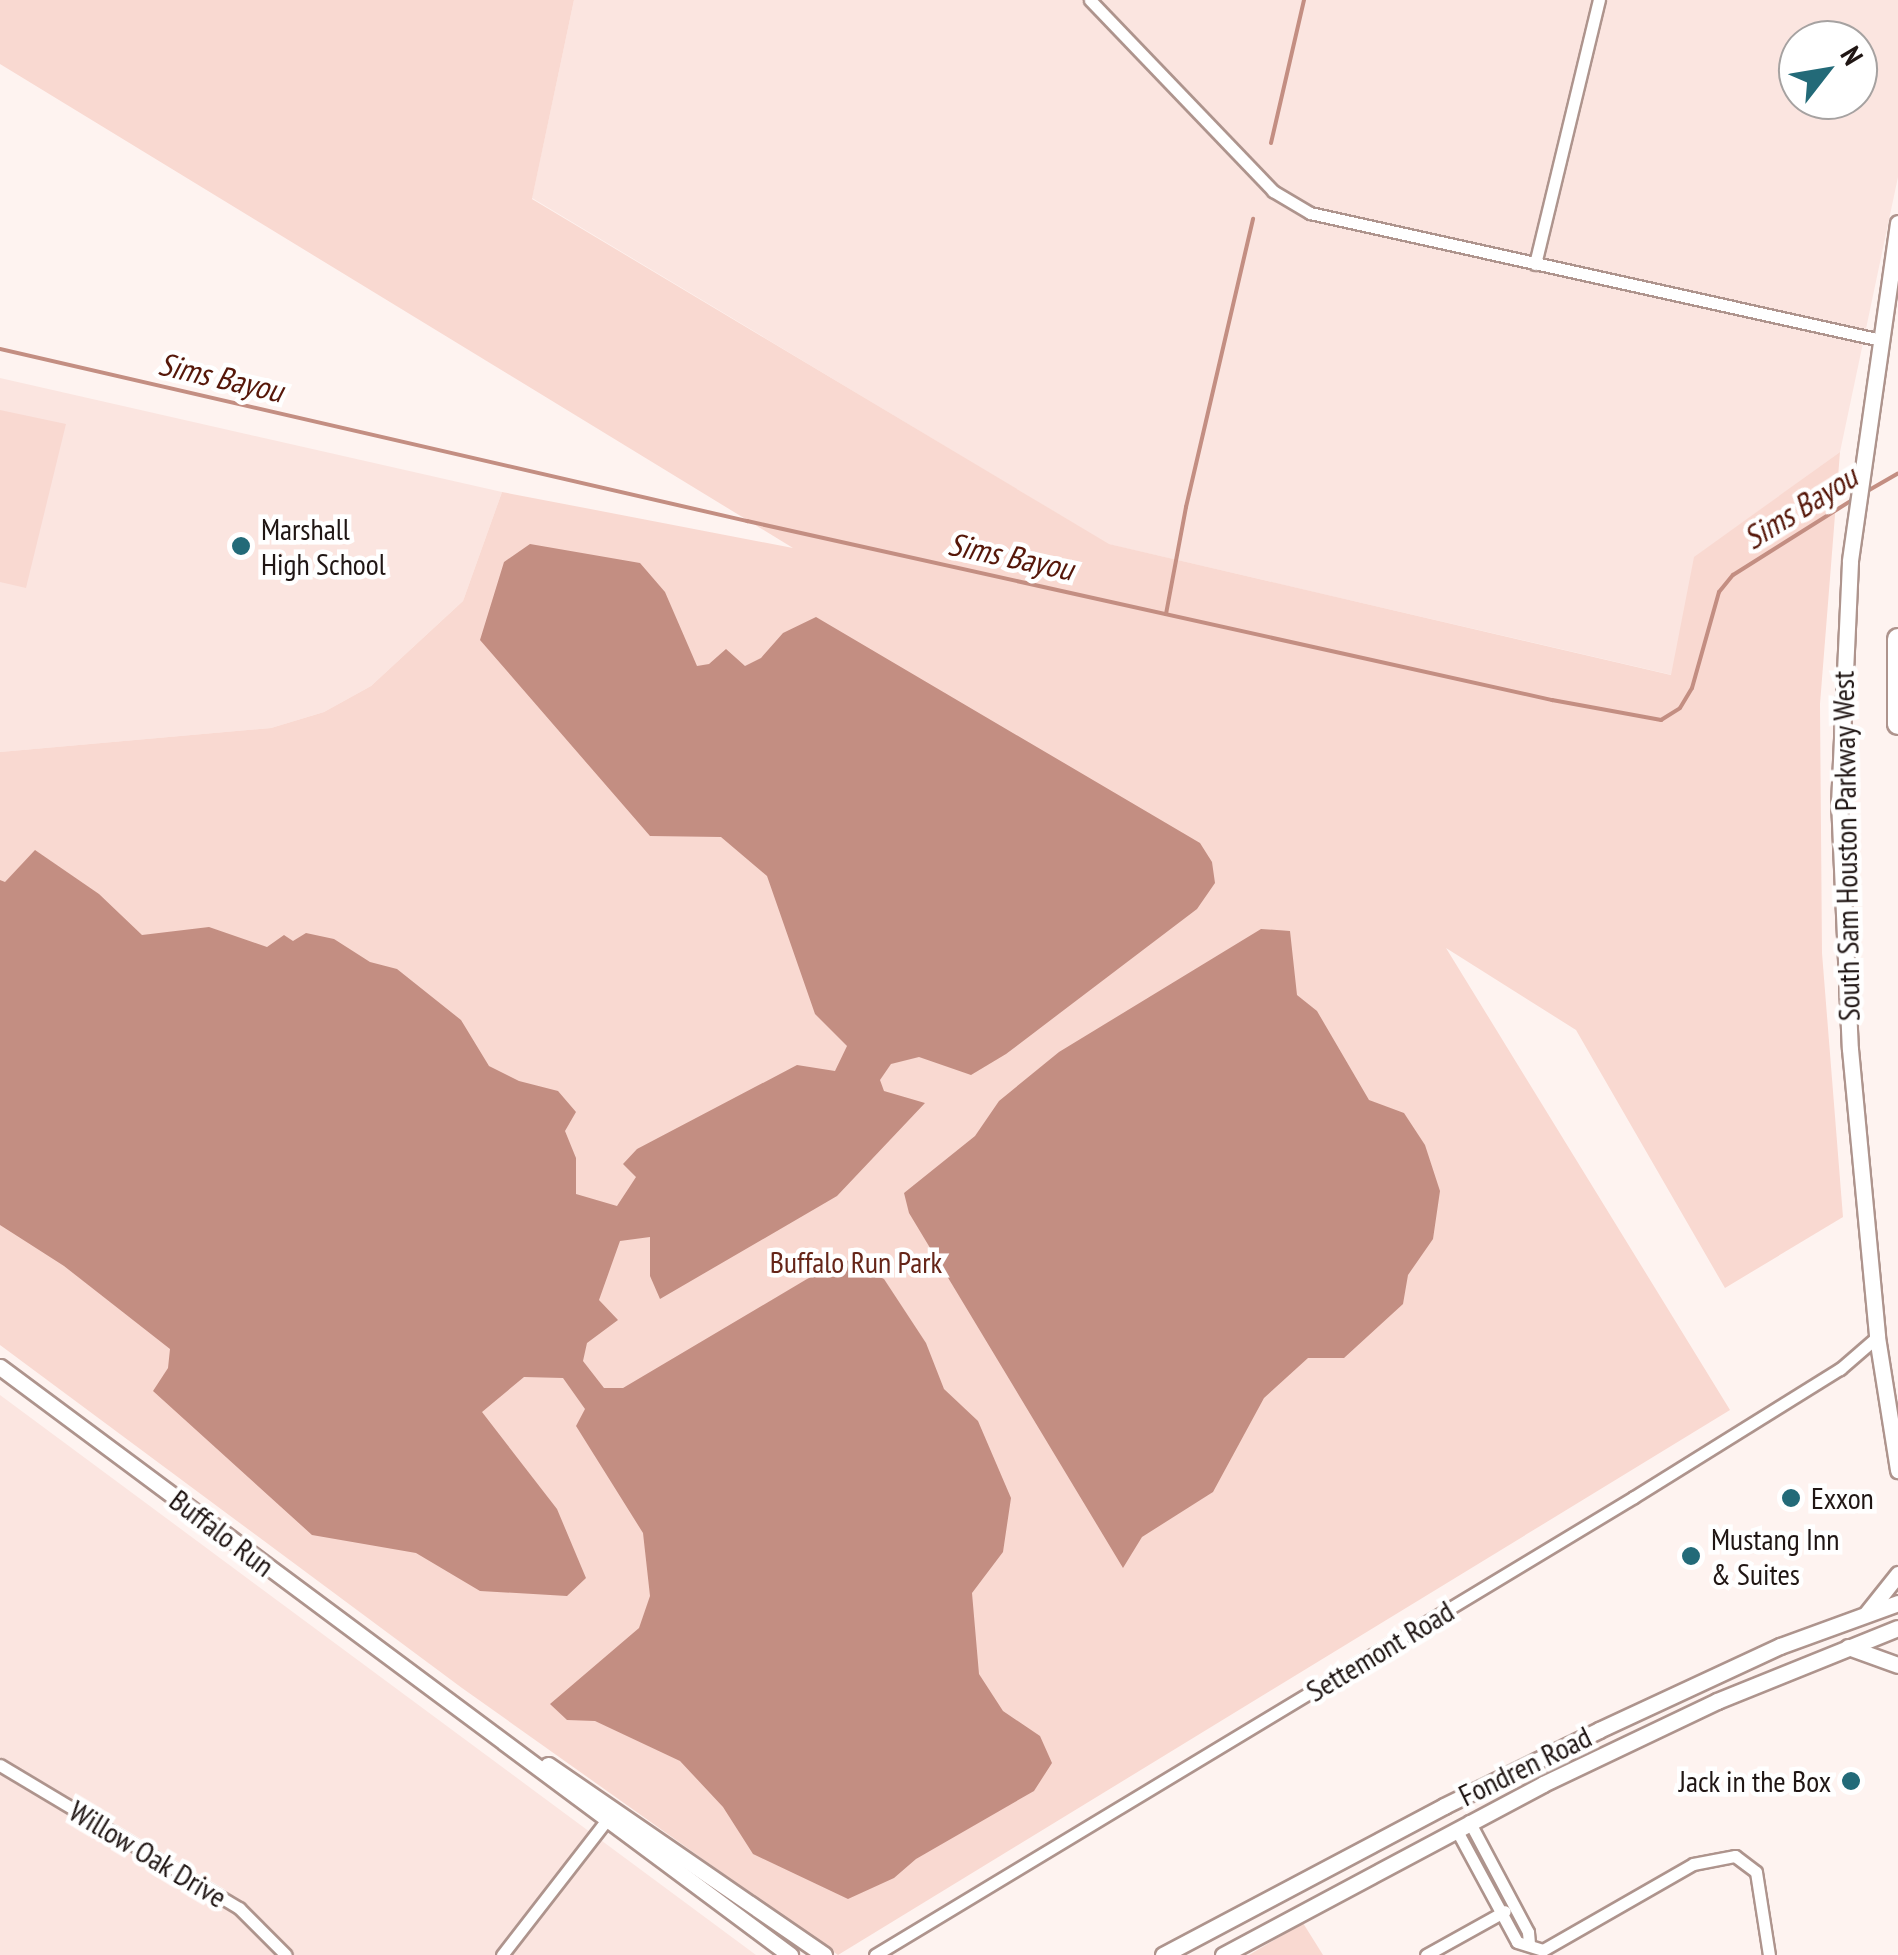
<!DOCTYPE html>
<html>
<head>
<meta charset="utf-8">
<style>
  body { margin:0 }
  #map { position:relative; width:1898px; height:1955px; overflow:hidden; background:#fef3f0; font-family:"PT Sans Narrow",sans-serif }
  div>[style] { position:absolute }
  .built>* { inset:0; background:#fbe5e0 }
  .green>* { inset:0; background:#f9d9d1 }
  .water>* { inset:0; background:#c38e82 }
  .stream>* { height:4px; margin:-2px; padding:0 2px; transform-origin:2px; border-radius:2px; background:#c38e82 }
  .roads { filter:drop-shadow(2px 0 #ae948d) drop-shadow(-2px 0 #ae948d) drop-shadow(0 2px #ae948d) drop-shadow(0 -2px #ae948d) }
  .street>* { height:11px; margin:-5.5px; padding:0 5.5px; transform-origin:5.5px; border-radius:5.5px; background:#fff }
  .secondary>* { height:15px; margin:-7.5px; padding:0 7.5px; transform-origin:7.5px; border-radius:7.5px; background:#fff }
  .highway>* { height:20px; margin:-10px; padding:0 10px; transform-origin:10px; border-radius:10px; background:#fff }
  .dots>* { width:28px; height:28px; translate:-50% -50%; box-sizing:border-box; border:5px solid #fff; border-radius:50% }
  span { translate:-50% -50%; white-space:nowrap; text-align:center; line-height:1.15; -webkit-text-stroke:9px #fff; paint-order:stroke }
  .poi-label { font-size:30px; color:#201614 }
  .left { translate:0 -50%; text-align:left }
  .right { translate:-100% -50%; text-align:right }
  .street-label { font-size:30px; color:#201614 }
  .park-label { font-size:30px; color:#662518 }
  .water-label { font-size:32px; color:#561709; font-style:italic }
  .north { position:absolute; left:1778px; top:20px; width:100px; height:100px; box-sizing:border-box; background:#fff; border:2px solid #a6a2a1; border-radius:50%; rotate:59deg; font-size:28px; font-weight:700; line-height:40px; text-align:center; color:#201614 }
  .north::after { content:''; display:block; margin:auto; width:35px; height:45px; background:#236a78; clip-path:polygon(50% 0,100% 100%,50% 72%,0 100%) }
</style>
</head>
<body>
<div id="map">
  <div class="built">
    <div style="clip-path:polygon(evenodd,574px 0,1898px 0,1898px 177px,1840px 452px,1695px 557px,1672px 675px,1108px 544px,532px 198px,574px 0,1798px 40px,1858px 40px,1858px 100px,1798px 100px,1798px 40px)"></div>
    <div style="clip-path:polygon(0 378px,502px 492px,463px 601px,371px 686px,324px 712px,271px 728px,0 752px)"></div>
    <div style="clip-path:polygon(0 1395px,756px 1955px,0 1955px)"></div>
  </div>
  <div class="green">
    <div style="clip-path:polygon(0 0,574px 0,532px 199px,1109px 544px,1671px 675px,1694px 557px,1840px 452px,1820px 704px,1822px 953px,1843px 1217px,1725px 1288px,1576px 1030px,1446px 948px,1730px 1410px,838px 1955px,462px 1688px,0 1345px,0 752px,271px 728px,324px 712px,371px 686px,463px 601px,502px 492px,793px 548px,0 64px)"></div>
    <div style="clip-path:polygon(0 410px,66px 424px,26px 588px,0 582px)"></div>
    <div style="clip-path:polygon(1303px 1923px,1323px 1955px,1249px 1955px)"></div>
  </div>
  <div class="water">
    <div style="clip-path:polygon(530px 544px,640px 563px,665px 592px,697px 666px,709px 664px,726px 649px,745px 666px,761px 658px,783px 633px,816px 617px,1200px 843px,1212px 862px,1215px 883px,1197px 909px,1006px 1054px,971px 1075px,919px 1057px,891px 1064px,880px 1080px,884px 1091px,925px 1103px,837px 1196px,660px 1299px,650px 1276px,650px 1237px,620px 1241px,599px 1300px,618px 1320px,587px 1343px,583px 1361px,604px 1388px,623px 1388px,807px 1279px,846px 1260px,884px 1279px,926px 1343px,944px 1389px,978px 1421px,1011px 1498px,1003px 1552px,972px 1593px,979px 1674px,1003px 1711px,1040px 1736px,1052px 1763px,1034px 1791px,916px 1859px,894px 1878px,848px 1899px,753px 1854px,723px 1807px,680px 1761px,595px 1721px,567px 1720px,550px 1704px,639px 1628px,650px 1596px,643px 1533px,576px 1426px,585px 1409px,563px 1378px,524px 1377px,482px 1412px,557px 1509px,586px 1578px,567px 1596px,480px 1591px,416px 1553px,312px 1535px,153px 1391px,168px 1368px,170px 1349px,64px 1266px,0 1225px,0 880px,5px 882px,35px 850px,99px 894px,142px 935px,209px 927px,267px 947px,284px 935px,293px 941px,306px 933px,334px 939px,370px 962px,397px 969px,461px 1020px,489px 1066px,519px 1081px,558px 1091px,576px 1112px,565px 1131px,576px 1158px,576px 1194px,617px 1206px,636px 1177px,623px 1164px,637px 1149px,797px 1065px,835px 1071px,847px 1046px,815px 1014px,767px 876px,721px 837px,650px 836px,480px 640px,504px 562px)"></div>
    <div style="clip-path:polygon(1261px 929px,1290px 931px,1297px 995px,1317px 1011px,1369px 1100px,1404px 1113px,1425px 1145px,1440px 1191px,1433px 1239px,1408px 1275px,1403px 1304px,1344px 1358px,1308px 1358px,1264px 1398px,1213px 1492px,1142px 1537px,1123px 1568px,909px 1213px,904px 1193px,975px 1136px,999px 1101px,1059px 1052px)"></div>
  </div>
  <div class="stream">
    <div style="left:1271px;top:143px;width:147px;rotate:-77deg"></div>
    <div style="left:0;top:349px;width:767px;rotate:12.97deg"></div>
    <div style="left:747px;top:521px;width:825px;rotate:12.54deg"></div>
    <div style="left:1552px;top:700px;width:111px;rotate:10.4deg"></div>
    <div style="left:1661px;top:720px;width:22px;rotate:-32deg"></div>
    <div style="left:1680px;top:708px;width:23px;rotate:-59deg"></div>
    <div style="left:1692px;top:688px;width:100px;rotate:-74.3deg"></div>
    <div style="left:1719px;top:592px;width:22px;rotate:-51deg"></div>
    <div style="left:1733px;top:575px;width:141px;rotate:-32.2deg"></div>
    <div style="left:1864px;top:493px;width:39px;rotate:-30deg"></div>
    <div style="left:1166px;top:614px;width:109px;rotate:-79.4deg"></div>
    <div style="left:1186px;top:507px;width:296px;rotate:-76.9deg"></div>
  </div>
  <div class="roads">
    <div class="street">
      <div style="left:1090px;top:0;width:265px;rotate:46.2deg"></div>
      <div style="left:1273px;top:191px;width:43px;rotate:30.7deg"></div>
      <div style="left:1310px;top:213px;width:585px;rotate:12.54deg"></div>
      <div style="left:1535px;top:264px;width:272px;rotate:-76.4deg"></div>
      <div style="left:0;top:1765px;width:279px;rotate:30.9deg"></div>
      <div style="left:239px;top:1908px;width:66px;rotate:45deg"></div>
      <div style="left:1469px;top:1821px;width:126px;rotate:62deg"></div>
      <div style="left:1528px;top:1932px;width:12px;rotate:85deg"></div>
      <div style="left:1456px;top:1829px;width:128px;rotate:61.6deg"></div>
      <div style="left:1517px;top:1942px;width:27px;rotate:17deg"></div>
      <div style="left:1543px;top:1950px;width:173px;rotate:-29.8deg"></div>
      <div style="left:1693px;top:1864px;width:43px;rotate:-10.8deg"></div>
      <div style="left:1735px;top:1856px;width:26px;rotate:37deg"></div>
      <div style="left:1756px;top:1872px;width:84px;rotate:81.1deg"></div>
      <div style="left:502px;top:1955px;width:176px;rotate:-52.2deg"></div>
      <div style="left:875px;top:1955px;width:886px;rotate:-31.11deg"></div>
      <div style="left:1634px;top:1497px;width:243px;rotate:-31.9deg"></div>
      <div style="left:1840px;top:1369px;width:49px;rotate:-40.9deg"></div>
      <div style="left:1426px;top:1955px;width:90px;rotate:-29.1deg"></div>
    </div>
    <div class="secondary">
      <div style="left:1898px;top:223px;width:342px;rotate:98.1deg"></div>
      <div style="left:1850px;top:562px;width:238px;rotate:92.6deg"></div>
      <div style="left:1839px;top:800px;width:249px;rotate:87.5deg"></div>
      <div style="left:1850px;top:1049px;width:289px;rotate:84.6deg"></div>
      <div style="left:1877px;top:1337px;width:135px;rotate:81deg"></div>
      <div style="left:0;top:1367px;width:985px;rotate:36.66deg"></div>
      <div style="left:1867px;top:1613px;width:50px;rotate:-51.5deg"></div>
      <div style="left:1848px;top:1647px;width:53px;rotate:19.8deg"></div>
      <div style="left:548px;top:1765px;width:335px;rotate:34.5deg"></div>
      <div style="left:1163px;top:1955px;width:318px;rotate:-27.9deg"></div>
      <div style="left:1444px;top:1806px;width:173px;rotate:-26.1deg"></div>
      <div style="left:1599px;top:1730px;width:200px;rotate:-24.9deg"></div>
      <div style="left:1780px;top:1646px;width:126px;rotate:-20deg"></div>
      <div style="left:1223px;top:1955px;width:363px;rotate:-28.1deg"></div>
      <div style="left:1543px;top:1784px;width:193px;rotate:-25.5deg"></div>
      <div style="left:1717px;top:1701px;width:195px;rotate:-22deg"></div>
    </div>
    <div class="highway">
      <div style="left:1898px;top:639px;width:85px;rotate:90deg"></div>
    </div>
  </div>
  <div class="dots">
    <div style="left:241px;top:546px;background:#236a78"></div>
    <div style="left:1791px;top:1498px;background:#236a78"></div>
    <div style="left:1691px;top:1556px;background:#236a78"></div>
    <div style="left:1851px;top:1781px;background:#236a78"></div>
  </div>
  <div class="poi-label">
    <span class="left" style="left:261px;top:546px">Marshall<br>High School</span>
    <span class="left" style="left:1811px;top:1498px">Exxon</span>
    <span class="left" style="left:1711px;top:1556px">Mustang Inn<br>&amp; Suites</span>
    <span class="right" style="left:1831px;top:1781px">Jack in the Box</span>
  </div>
  <div class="street-label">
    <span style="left:1846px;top:846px;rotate:-91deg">South Sam Houston Parkway West</span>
    <span style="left:222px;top:1533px;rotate:37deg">Buffalo Run</span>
    <span style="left:1380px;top:1651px;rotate:-31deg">Settemont Road</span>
    <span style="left:1525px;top:1766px;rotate:-26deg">Fondren Road</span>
    <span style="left:148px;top:1854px;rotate:31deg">Willow Oak Drive</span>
  </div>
  <div class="park-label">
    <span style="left:856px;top:1262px">Buffalo Run Park</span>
  </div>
  <div class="water-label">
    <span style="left:221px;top:377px;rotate:13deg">Sims Bayou</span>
    <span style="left:1800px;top:507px;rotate:-32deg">Sims Bayou</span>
    <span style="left:1011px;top:556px;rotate:12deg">Sims Bayou</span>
  </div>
  <div class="north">N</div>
</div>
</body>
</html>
